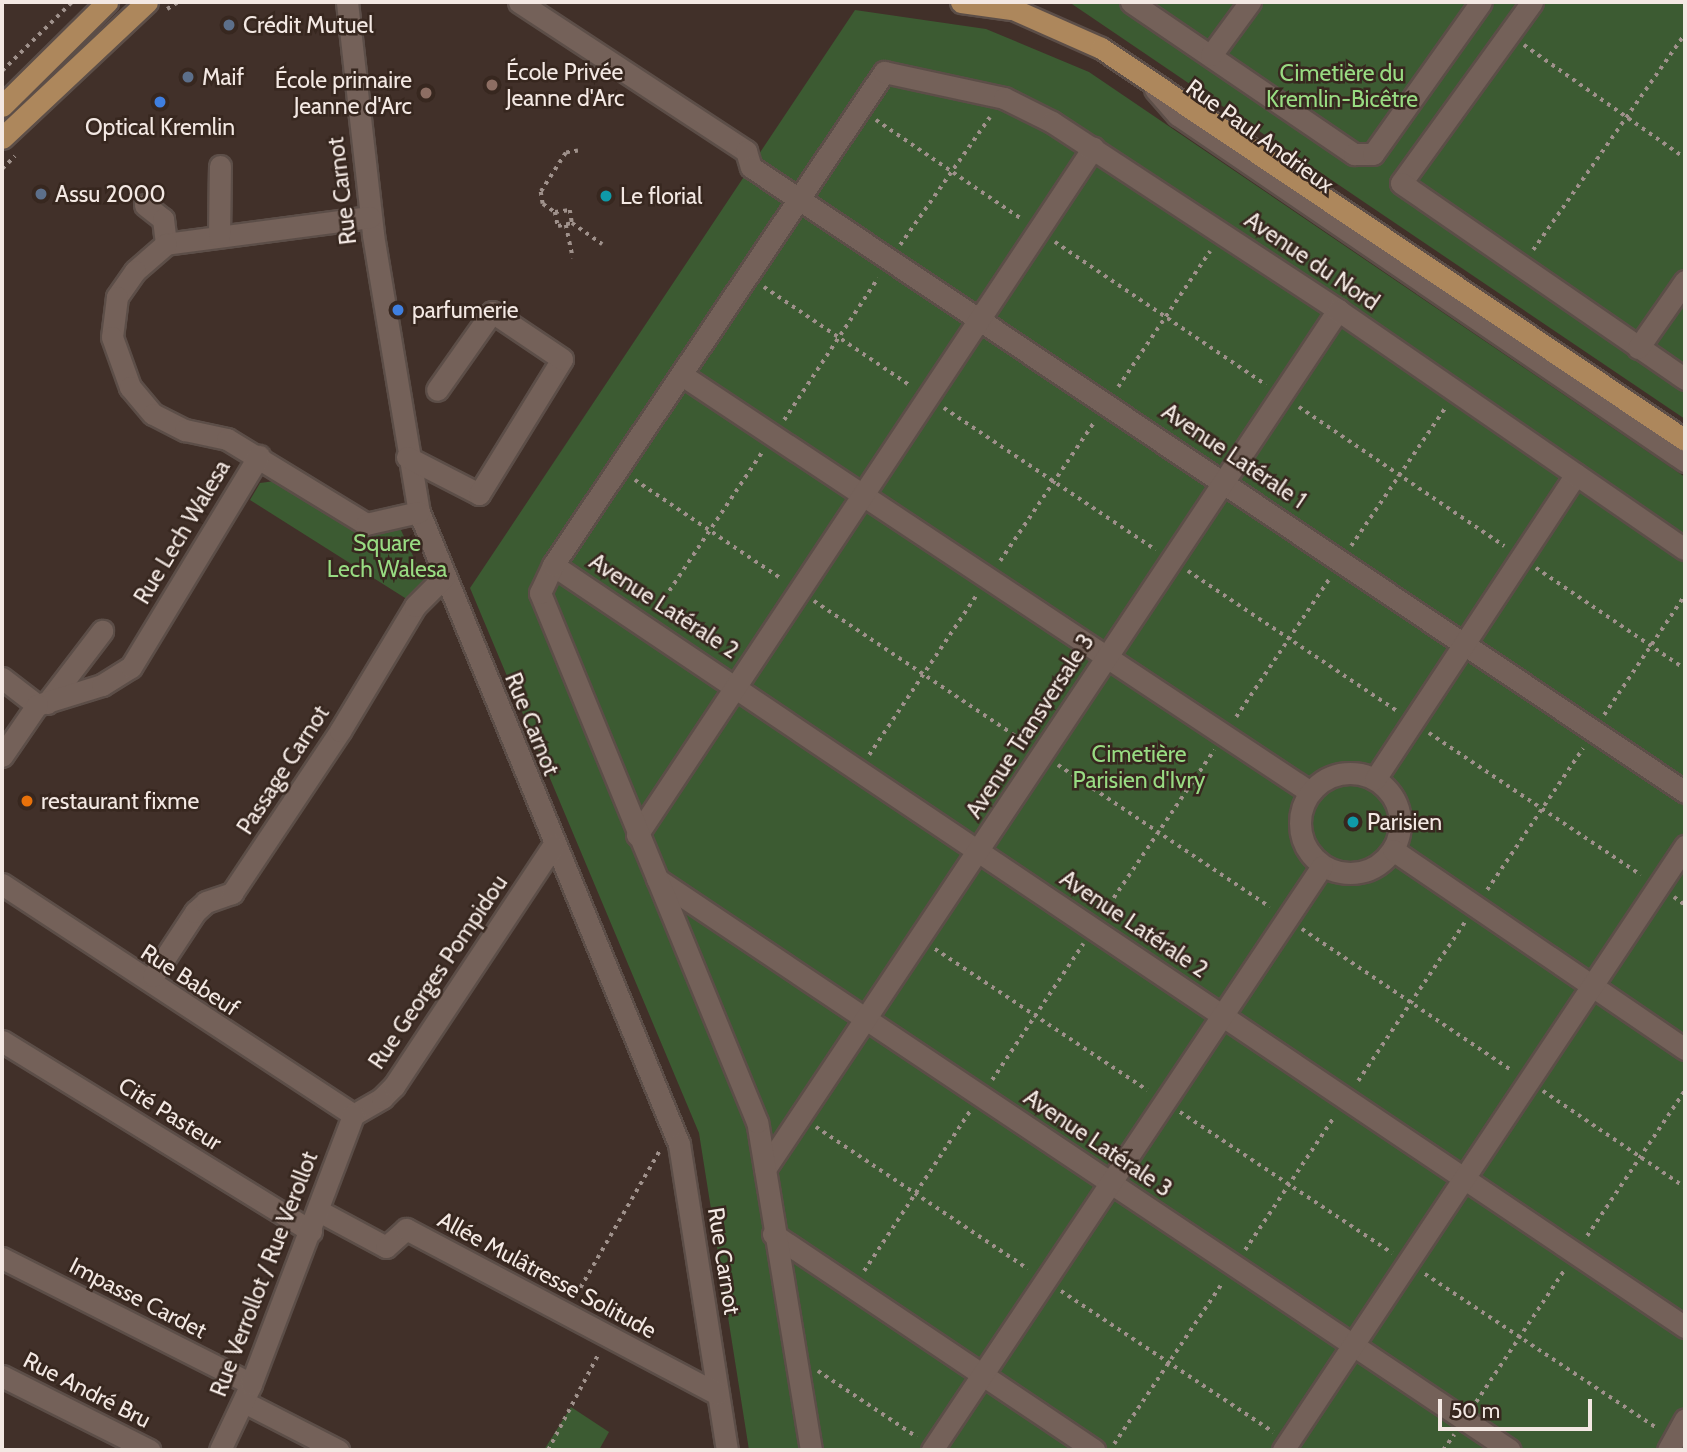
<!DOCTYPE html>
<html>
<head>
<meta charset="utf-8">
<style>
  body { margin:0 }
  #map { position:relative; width:1687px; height:1452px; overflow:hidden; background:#413029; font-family:Cabin,sans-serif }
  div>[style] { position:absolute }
  .green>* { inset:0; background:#3c5b32 }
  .path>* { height:3.5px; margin-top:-1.75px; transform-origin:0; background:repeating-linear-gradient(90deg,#9f918b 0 3.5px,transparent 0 8.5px) }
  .roads { filter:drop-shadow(2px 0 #5c4e48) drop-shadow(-2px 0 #5c4e48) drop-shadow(0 2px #5c4e48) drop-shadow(0 -2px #5c4e48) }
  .minor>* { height:21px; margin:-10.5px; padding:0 10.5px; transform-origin:10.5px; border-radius:10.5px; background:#746159 }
  .minor>.ring { margin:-10.5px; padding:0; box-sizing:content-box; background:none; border:21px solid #746159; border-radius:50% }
  .major>* { height:21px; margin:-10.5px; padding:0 10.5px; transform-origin:10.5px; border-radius:10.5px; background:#ad875c }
  .dots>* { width:19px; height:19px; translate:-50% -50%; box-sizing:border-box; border:4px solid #37271f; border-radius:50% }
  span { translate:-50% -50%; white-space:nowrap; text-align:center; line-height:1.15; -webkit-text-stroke:5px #37271f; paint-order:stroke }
  .poi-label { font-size:23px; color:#f3e8e3 }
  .left { translate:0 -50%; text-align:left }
  .right { translate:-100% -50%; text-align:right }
  .park-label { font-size:23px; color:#98db82 }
  .street-label { font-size:23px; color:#f3e8e3 }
  .frame { position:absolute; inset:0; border:4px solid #f3e8e3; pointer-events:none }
  .scale { position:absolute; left:1438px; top:1399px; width:154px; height:32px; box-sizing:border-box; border:4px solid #f3e8e3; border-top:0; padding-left:9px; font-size:21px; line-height:24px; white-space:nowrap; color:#f3e8e3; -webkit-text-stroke:5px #37271f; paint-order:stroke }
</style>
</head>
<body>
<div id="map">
  <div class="green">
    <div style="clip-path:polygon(1069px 2px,1685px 2px,1685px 419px,1364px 202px)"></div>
    <div style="clip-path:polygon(855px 10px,986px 29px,1089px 72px,1685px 477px,1685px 1450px,749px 1450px,699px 1133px,470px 588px)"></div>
    <div style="clip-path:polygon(275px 481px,363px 536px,400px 528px,429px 590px,413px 603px,250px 500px,260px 483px)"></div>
    <div style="clip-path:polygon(571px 1407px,609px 1432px,599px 1450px,544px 1450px)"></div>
  </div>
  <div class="path">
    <div style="left:167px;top:9px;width:13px;rotate:-32deg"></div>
    <div style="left:1524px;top:45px;width:197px;rotate:35.1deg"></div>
    <div style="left:2px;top:71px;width:98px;rotate:-44.6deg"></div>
    <div style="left:876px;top:120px;width:178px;rotate:34.2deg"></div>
    <div style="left:578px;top:151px;width:12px;rotate:171deg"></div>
    <div style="left:566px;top:153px;width:46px;rotate:122.7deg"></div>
    <div style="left:541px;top:192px;width:12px;rotate:81deg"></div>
    <div style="left:543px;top:204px;width:14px;rotate:34deg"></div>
    <div style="left:555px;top:212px;width:15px;rotate:-8deg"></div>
    <div style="left:570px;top:210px;width:13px;rotate:81deg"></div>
    <div style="left:572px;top:223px;width:37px;rotate:35deg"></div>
    <div style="left:2px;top:169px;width:18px;rotate:-45deg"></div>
    <div style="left:555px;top:212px;width:14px;rotate:78deg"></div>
    <div style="left:558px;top:226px;width:14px;rotate:-12deg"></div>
    <div style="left:566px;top:225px;width:34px;rotate:78deg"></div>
    <div style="left:1055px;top:242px;width:255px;rotate:34.1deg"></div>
    <div style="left:900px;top:245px;width:156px;rotate:-54.9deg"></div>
    <div style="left:1533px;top:250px;width:264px;rotate:-54.9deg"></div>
    <div style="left:764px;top:287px;width:177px;rotate:34deg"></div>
    <div style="left:1118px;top:387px;width:164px;rotate:-55.9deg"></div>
    <div style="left:1299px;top:407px;width:248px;rotate:34.1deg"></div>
    <div style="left:944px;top:408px;width:255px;rotate:33.8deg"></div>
    <div style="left:784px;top:420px;width:170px;rotate:-56.5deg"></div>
    <div style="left:635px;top:480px;width:177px;rotate:34deg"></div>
    <div style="left:1351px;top:546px;width:167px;rotate:-55.7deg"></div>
    <div style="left:1000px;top:561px;width:168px;rotate:-55.9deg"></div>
    <div style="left:1536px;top:568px;width:180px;rotate:34.1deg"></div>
    <div style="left:1188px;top:571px;width:252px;rotate:33.8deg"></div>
    <div style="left:814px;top:601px;width:255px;rotate:33.8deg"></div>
    <div style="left:655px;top:612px;width:192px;rotate:-56.2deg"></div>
    <div style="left:1604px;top:715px;width:145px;rotate:-56deg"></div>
    <div style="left:1236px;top:717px;width:166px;rotate:-56deg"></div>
    <div style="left:1429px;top:733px;width:255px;rotate:33.8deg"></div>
    <div style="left:869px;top:755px;width:195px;rotate:-56.1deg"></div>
    <div style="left:1058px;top:765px;width:255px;rotate:33.8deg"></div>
    <div style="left:1487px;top:890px;width:171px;rotate:-55.9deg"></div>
    <div style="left:1674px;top:897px;width:14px;rotate:36deg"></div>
    <div style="left:1104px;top:912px;width:196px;rotate:-55.8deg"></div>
    <div style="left:1302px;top:929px;width:252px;rotate:34deg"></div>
    <div style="left:935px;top:949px;width:255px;rotate:33.6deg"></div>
    <div style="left:992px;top:1080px;width:164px;rotate:-56.2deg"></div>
    <div style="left:1358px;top:1081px;width:192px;rotate:-56.1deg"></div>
    <div style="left:1543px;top:1091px;width:171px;rotate:34.1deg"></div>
    <div style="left:1180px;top:1112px;width:255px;rotate:33.6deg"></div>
    <div style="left:816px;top:1127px;width:255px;rotate:33.8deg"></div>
    <div style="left:1587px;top:1236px;width:176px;rotate:-56.1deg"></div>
    <div style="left:1245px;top:1250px;width:160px;rotate:-56.2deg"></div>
    <div style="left:864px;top:1271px;width:192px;rotate:-56.5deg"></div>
    <div style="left:1425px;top:1274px;width:280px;rotate:33.6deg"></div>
    <div style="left:1061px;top:1291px;width:255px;rotate:33.6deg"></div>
    <div style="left:576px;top:1295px;width:168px;rotate:-59.9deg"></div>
    <div style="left:818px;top:1371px;width:119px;rotate:33.7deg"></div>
    <div style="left:1476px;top:1402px;width:160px;rotate:-56.2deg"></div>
    <div style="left:1114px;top:1444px;width:195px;rotate:-56.1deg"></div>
    <div style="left:548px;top:1450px;width:110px;rotate:-62.3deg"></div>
    <div style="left:1443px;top:1450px;width:19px;rotate:-54deg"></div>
  </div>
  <div class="roads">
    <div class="minor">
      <div style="left:347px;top:2px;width:234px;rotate:83.6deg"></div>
      <div style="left:373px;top:235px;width:281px;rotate:80.6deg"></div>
      <div style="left:419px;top:512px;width:683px;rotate:67.64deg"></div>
      <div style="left:679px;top:1144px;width:310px;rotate:81.1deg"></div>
      <div style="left:519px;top:2px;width:272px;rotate:33.3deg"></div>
      <div style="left:746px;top:151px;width:17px;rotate:73deg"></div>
      <div style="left:751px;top:167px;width:1124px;rotate:33.79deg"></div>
      <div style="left:1131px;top:2px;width:270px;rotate:34.3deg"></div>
      <div style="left:1354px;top:154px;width:19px"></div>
      <div style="left:1373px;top:154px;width:186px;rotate:-54.6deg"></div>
      <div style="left:1532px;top:2px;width:223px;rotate:125.9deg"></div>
      <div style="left:1401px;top:183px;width:345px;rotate:34.6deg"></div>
      <div style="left:1211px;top:55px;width:66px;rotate:-53.7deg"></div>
      <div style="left:1155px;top:89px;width:35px;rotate:49deg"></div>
      <div style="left:1178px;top:115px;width:614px;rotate:34.31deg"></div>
      <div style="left:145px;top:205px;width:23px;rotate:38deg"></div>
      <div style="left:163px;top:219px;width:25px;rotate:83deg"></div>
      <div style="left:370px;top:217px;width:206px;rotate:172.5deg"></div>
      <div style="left:166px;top:244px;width:41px;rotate:138.9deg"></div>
      <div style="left:135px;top:271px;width:32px;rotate:125deg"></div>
      <div style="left:117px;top:297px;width:40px;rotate:97.1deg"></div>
      <div style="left:112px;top:337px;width:53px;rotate:70.2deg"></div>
      <div style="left:130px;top:387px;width:35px;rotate:50deg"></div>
      <div style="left:153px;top:414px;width:36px;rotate:27deg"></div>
      <div style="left:185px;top:430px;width:43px;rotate:12.1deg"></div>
      <div style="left:227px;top:439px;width:163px;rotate:31.4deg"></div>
      <div style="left:366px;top:524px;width:54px;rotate:-12.8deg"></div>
      <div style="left:219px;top:236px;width:70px;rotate:-89.2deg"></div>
      <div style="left:1638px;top:348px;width:82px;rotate:-55deg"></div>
      <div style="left:682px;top:375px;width:754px;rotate:33.58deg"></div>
      <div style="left:407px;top:457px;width:81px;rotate:27.2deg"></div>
      <div style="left:479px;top:494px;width:158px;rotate:-58.4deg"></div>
      <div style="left:562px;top:359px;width:84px;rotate:-146.1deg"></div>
      <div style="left:492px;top:312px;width:95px;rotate:125.2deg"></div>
      <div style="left:553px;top:565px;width:1365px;rotate:33.95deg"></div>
      <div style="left:2px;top:678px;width:44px;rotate:37.6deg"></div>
      <div style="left:47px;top:703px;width:91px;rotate:-52.6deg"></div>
      <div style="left:37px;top:705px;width:68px;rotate:-17.1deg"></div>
      <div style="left:102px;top:685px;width:34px;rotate:-32deg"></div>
      <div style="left:131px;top:667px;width:247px;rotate:-58.8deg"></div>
      <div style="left:2px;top:756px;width:62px;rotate:-55.5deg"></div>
      <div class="ring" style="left:1300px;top:773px;width:79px;height:79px"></div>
      <div style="left:1375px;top:779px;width:365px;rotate:-56.6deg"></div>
      <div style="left:637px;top:835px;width:825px;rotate:-56.43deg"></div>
      <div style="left:1393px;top:850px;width:353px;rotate:34.3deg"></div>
      <div style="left:657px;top:879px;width:1026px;rotate:33.8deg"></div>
      <div style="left:2px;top:884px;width:420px;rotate:33.3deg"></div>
      <div style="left:153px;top:976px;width:77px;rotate:-56.7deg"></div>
      <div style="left:195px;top:912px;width:15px;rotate:-42deg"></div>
      <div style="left:206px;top:902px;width:28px;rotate:-19deg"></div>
      <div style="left:232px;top:893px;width:195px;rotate:-56.3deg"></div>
      <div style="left:340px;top:731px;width:146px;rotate:-59deg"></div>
      <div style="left:415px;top:606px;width:41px;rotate:-45deg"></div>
      <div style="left:2px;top:1041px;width:363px;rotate:31.6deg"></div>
      <div style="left:353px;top:1115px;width:34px;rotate:-30deg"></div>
      <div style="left:382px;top:1098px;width:17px;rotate:-45deg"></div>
      <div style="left:394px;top:1086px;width:288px;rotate:-56.5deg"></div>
      <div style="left:765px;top:1169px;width:1033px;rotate:-56.29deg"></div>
      <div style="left:319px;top:1211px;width:76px;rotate:28.2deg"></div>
      <div style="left:386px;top:1247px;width:27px;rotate:-42deg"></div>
      <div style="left:406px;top:1229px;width:352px;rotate:27.9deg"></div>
      <div style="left:773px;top:1234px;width:387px;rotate:33.9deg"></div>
      <div style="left:2px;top:1258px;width:279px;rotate:26.8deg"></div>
      <div style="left:2px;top:1376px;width:165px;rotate:26.7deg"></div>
      <div style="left:244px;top:1402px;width:106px;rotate:27.1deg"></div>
      <div style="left:220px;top:1450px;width:73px;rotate:-64.8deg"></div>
      <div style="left:251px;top:1384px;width:288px;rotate:-69.2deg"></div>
      <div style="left:811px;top:1450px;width:332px;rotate:-99.3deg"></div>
      <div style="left:757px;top:1122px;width:572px;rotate:-112.3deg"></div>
      <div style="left:540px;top:593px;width:31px;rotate:-65deg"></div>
      <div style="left:553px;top:565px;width:594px;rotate:-56.12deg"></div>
      <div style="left:884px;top:72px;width:123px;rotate:12.2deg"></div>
      <div style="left:1004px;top:98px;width:54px;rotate:26.6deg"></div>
      <div style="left:1052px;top:122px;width:342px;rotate:33.3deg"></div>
      <div style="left:1338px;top:310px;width:421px;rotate:34.6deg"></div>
      <div style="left:932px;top:1450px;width:702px;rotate:-56.26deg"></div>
      <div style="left:1283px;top:1450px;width:726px;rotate:-56.35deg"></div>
      <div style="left:1668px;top:1450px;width:35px;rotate:-61deg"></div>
    </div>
    <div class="major">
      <div style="left:961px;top:2px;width:49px;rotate:8.1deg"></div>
      <div style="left:997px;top:2px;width:114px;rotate:23.9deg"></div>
      <div style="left:1101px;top:48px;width:703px;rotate:33.87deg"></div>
      <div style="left:2px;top:106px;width:148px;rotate:-44.7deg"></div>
      <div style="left:2px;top:138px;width:199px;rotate:-43.2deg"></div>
    </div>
  </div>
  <div class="dots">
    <div style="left:229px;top:25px;background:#5c6f8a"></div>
    <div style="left:188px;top:77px;background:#5c6f8a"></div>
    <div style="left:492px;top:85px;background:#8d6e63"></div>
    <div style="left:426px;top:93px;background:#8d6e63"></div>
    <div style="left:160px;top:102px;background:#3f7fe0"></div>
    <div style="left:41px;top:194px;background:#5c6f8a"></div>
    <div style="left:606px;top:196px;background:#0f9aa8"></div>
    <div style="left:398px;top:310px;background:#3f7fe0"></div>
    <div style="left:27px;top:801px;background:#e8710a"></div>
    <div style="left:1353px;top:822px;background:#0f9aa8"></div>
  </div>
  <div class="poi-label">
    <span class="left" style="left:243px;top:25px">Crédit Mutuel</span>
    <span class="left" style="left:506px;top:85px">École Privée<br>Jeanne d'Arc</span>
    <span class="left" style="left:202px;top:77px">Maif</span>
    <span class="right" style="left:412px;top:93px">École primaire<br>Jeanne d'Arc</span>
    <span style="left:160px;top:127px">Optical Kremlin</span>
    <span class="left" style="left:55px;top:194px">Assu 2000</span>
    <span class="left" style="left:620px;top:196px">Le florial</span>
    <span class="left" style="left:412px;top:310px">parfumerie</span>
    <span class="left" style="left:41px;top:801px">restaurant fixme</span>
    <span class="left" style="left:1367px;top:822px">Parisien</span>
  </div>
  <div class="park-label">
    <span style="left:1342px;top:86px">Cimetière du<br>Kremlin-Bicêtre</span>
    <span style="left:387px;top:556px">Square<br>Lech Walesa</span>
    <span style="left:1139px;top:767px">Cimetière<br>Parisien d'Ivry</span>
  </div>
  <div class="street-label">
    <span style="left:1260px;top:136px;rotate:36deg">Rue Paul Andrieux</span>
    <span style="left:342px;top:191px;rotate:-97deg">Rue Carnot</span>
    <span style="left:1312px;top:261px;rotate:34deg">Avenue du Nord</span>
    <span style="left:1234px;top:456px;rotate:34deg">Avenue Latérale 1</span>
    <span style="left:182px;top:532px;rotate:-59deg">Rue Lech Walesa</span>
    <span style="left:664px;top:606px;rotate:33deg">Avenue Latérale 2</span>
    <span style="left:532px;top:724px;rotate:68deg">Rue Carnot</span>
    <span style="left:1030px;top:726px;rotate:-57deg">Avenue Transversale 3</span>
    <span style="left:283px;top:770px;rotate:-57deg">Passage Carnot</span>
    <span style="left:1134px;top:924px;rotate:34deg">Avenue Latérale 2</span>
    <span style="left:438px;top:972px;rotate:-56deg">Rue Georges Pompidou</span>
    <span style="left:190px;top:980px;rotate:33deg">Rue Babeuf</span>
    <span style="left:170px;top:1114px;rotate:32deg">Cité Pasteur</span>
    <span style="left:1098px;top:1143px;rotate:34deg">Avenue Latérale 3</span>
    <span style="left:724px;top:1261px;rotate:81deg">Rue Carnot</span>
    <span style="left:264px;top:1274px;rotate:-69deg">Rue Verrollot / Rue Verollot</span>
    <span style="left:547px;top:1275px;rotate:28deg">Allée Mulâtresse Solitude</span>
    <span style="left:138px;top:1298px;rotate:27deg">Impasse Cardet</span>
    <span style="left:87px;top:1390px;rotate:27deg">Rue André Bru</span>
  </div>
  <div class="frame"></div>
  <div class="scale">50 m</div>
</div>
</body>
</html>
